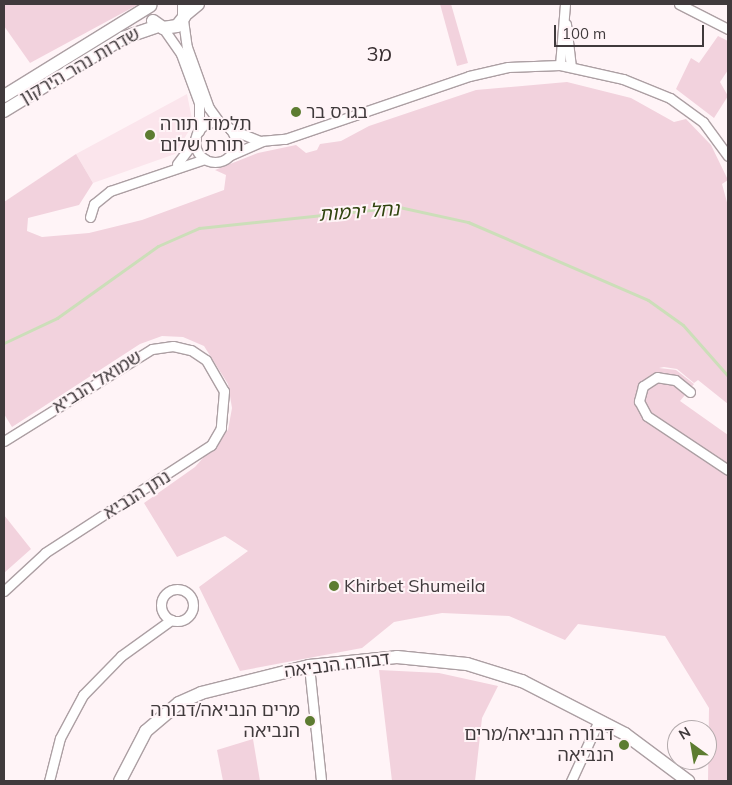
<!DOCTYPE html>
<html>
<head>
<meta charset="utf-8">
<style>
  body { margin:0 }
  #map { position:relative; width:732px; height:785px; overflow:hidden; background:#fff4f7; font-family:Mulish,"Noto Sans Hebrew",sans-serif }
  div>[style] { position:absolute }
  .built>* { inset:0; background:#fbe5ec }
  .green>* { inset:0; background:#f2d2dd }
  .stream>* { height:3px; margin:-1.5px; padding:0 1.5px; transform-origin:1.5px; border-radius:1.5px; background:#ccdeb9 }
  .roads { filter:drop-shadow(1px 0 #ac9fa3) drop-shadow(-1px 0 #ac9fa3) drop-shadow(0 1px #ac9fa3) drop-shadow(0 -1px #ac9fa3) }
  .street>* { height:9px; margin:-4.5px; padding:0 4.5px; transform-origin:4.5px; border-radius:4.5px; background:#fff }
  .street>.ring { margin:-4.5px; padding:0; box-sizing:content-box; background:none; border:9px solid #fff; border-radius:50% }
  .secondary>* { height:12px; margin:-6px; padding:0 6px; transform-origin:6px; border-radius:6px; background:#fff }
  .dots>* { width:14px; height:14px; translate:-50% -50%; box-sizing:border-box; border:2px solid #fff4f7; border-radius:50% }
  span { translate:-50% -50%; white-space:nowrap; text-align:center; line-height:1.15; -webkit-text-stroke:4px #fff4f7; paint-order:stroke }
  .street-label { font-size:18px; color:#403a3c }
  .poi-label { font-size:18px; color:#403a3c }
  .left { translate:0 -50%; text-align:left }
  .right { translate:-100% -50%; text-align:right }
  .water-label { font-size:19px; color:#30440e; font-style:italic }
  .quarter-label { font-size:20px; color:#392f32 }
  .frame { position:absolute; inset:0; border:5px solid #403a3c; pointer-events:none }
  .north { position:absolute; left:667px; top:720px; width:50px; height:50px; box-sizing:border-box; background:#fff4f7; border:1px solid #b3aaac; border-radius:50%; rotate:328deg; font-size:14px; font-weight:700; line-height:20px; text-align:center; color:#403a3c }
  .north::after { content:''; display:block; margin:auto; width:18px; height:22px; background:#5d7c31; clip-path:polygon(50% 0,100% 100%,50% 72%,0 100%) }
  .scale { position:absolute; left:554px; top:25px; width:150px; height:22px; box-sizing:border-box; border:2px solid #403a3c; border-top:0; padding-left:6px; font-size:15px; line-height:18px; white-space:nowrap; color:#403a3c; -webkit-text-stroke:4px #fff4f7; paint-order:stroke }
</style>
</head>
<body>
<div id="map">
  <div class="built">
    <div style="clip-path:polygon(187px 94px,193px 124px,175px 154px,93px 183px,76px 154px)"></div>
  </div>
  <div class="green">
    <div style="clip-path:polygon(4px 4px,139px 4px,30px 63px,4px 26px)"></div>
    <div style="clip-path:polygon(440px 4px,451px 4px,468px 63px,457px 66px)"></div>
    <div style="clip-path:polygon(718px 36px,728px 41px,728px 70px,720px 82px,728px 96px,714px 118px,676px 89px,691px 58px,699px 63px)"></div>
    <div style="clip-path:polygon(567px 82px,631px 98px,674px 122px,686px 119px,711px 145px,728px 180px,722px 184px,728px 206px,728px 404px,698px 380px,694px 383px,677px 369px,664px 367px,659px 368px,676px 370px,694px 384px,680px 401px,728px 435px,728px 781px,708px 781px,709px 708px,665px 636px,578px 624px,565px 640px,509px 616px,442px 613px,394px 622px,362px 648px,240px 671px,199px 587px,248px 551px,225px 536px,177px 557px,144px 503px,195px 467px,228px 430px,232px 408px,228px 384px,204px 346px,183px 337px,162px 336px,140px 344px,12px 427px,4px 414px,4px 202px,76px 154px,93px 183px,79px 205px,28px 218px,27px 231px,42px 237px,89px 233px,142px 220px,224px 190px,226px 175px,215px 170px,258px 153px,296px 145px,306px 153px,317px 150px,320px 144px,341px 141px,369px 126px,476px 90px)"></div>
    <div style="clip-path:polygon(4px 515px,31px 549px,4px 573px)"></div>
    <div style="clip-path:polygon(379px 670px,439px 673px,498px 686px,482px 718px,475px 781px,392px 781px)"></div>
    <div style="clip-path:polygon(253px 739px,260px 781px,223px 781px,217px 750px)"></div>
  </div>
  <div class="stream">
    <div style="left:4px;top:343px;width:59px;rotate:-25.3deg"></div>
    <div style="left:57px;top:318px;width:124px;rotate:-35.5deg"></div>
    <div style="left:158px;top:246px;width:45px;rotate:-23.7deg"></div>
    <div style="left:199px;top:228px;width:201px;rotate:-6deg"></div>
    <div style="left:399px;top:207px;width:71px;rotate:12.3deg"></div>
    <div style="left:468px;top:222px;width:196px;rotate:23.4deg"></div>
    <div style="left:648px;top:300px;width:43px;rotate:35.5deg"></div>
    <div style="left:683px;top:325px;width:68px;rotate:48.6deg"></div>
  </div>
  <div class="roads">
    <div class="street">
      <div style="left:679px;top:4px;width:55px;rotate:27deg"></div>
      <div style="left:183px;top:20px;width:27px;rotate:82deg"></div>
      <div style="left:187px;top:47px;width:65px;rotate:70.2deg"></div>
      <div style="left:209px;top:108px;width:19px;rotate:54deg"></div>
      <div style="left:566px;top:24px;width:43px;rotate:83.4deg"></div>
      <div style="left:163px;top:28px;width:32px;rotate:55deg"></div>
      <div style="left:181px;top:54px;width:52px;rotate:69.8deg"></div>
      <div style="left:199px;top:103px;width:28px;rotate:90deg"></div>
      <div style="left:560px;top:65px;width:61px;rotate:-85.3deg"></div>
      <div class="ring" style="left:195px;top:122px;width:31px;height:31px"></div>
      <div style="left:230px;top:129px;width:32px;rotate:22deg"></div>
      <div style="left:260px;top:141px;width:25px;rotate:-5deg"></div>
      <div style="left:285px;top:139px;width:194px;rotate:-18.9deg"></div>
      <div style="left:469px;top:76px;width:40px;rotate:-13deg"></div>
      <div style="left:508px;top:67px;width:52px;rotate:-2.2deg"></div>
      <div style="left:560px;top:65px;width:65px;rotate:12.5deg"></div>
      <div style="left:623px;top:79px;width:51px;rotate:22deg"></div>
      <div style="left:670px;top:98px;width:41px;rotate:36deg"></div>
      <div style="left:703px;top:122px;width:42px;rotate:53.7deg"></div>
      <div style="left:231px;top:155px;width:35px;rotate:-24deg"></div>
      <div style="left:177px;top:164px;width:31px;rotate:-53deg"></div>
      <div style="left:90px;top:217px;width:14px;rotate:-73deg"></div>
      <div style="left:94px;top:204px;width:21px;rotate:-39deg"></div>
      <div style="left:110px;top:191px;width:100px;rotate:-18.6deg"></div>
      <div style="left:690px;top:392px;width:19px;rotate:-141deg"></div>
      <div style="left:675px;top:380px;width:18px;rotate:-171deg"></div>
      <div style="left:657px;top:377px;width:17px;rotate:147deg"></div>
      <div style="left:643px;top:386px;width:16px;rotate:105deg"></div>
      <div style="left:639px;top:401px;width:17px;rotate:62deg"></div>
      <div style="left:647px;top:416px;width:97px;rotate:33.7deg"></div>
      <div style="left:4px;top:441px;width:174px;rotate:-31.9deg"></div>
      <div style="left:152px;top:349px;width:21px;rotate:-8deg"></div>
      <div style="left:173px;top:346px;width:18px;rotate:13deg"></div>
      <div style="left:191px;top:350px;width:18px;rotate:34deg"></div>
      <div style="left:206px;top:360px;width:36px;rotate:60deg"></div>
      <div style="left:224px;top:391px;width:37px;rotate:95deg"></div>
      <div style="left:221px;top:428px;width:20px;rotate:120deg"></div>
      <div style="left:211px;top:445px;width:198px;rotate:147deg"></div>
      <div style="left:45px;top:553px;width:56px;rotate:137.2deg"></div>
      <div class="ring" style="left:161px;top:589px;width:23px;height:23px"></div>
      <div style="left:309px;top:666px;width:116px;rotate:84deg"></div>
      <div style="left:49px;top:781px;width:44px;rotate:-75.7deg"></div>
      <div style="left:60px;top:738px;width:49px;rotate:-61.9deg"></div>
      <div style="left:83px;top:695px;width:54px;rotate:-45.7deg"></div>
      <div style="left:121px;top:656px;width:62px;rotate:-35.8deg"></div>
      <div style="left:571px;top:781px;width:67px;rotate:-65.3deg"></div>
    </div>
    <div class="secondary">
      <div style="left:185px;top:15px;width:17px;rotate:-40deg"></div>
      <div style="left:153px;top:21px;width:12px;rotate:35deg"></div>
      <div style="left:163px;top:28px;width:14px;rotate:-8deg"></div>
      <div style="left:177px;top:26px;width:11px;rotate:-52deg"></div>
      <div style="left:184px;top:17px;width:13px;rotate:-90deg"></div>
      <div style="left:4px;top:96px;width:172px;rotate:-31.7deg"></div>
      <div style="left:4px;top:111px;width:140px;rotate:-31.5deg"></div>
      <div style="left:123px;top:38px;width:37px;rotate:-19deg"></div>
      <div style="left:120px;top:781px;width:56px;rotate:-62.5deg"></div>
      <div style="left:146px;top:731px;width:43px;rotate:-40.3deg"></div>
      <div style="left:179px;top:703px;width:24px;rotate:-24deg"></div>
      <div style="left:201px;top:693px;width:111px;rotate:-14deg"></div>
      <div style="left:309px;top:666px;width:88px;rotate:-5.8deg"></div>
      <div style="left:397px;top:657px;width:70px;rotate:5.7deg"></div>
      <div style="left:467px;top:664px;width:58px;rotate:17.2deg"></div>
      <div style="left:522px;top:681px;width:116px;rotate:27.2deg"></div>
      <div style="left:625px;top:734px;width:79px;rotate:36.7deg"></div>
    </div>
  </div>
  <div class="dots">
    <div style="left:296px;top:112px;background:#5d7c31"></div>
    <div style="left:150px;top:135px;background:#5d7c31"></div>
    <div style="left:334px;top:586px;background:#5d7c31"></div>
    <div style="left:310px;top:721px;background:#5d7c31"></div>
    <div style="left:624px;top:745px;background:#5d7c31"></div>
  </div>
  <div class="street-label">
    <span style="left:80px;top:66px;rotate:-30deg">שדרות נהר הירקון</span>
    <span style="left:97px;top:382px;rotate:-32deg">שמואל הנביא</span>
    <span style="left:137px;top:495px;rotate:-32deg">נתן הנביא</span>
    <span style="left:337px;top:665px;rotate:-7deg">דבורה הנביאה</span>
  </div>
  <div class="poi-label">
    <span class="left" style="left:306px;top:112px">בגרס בר</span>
    <span class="left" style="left:160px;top:135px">תלמוד תורה<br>תורת שלום</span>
    <span class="left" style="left:344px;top:586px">Khirbet Shumeila</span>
    <span class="right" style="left:300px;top:721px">מרים הנביאה/דבורה<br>הנביאה</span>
    <span class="right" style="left:614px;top:745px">דבורה הנביאה/מרים<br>הנביאה</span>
  </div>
  <div class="water-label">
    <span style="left:359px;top:212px;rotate:-4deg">נחל ירמות</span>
  </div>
  <div class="quarter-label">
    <span style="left:379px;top:53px">מ3</span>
  </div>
  <div class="frame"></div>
  <div class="north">N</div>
  <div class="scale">100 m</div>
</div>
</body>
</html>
